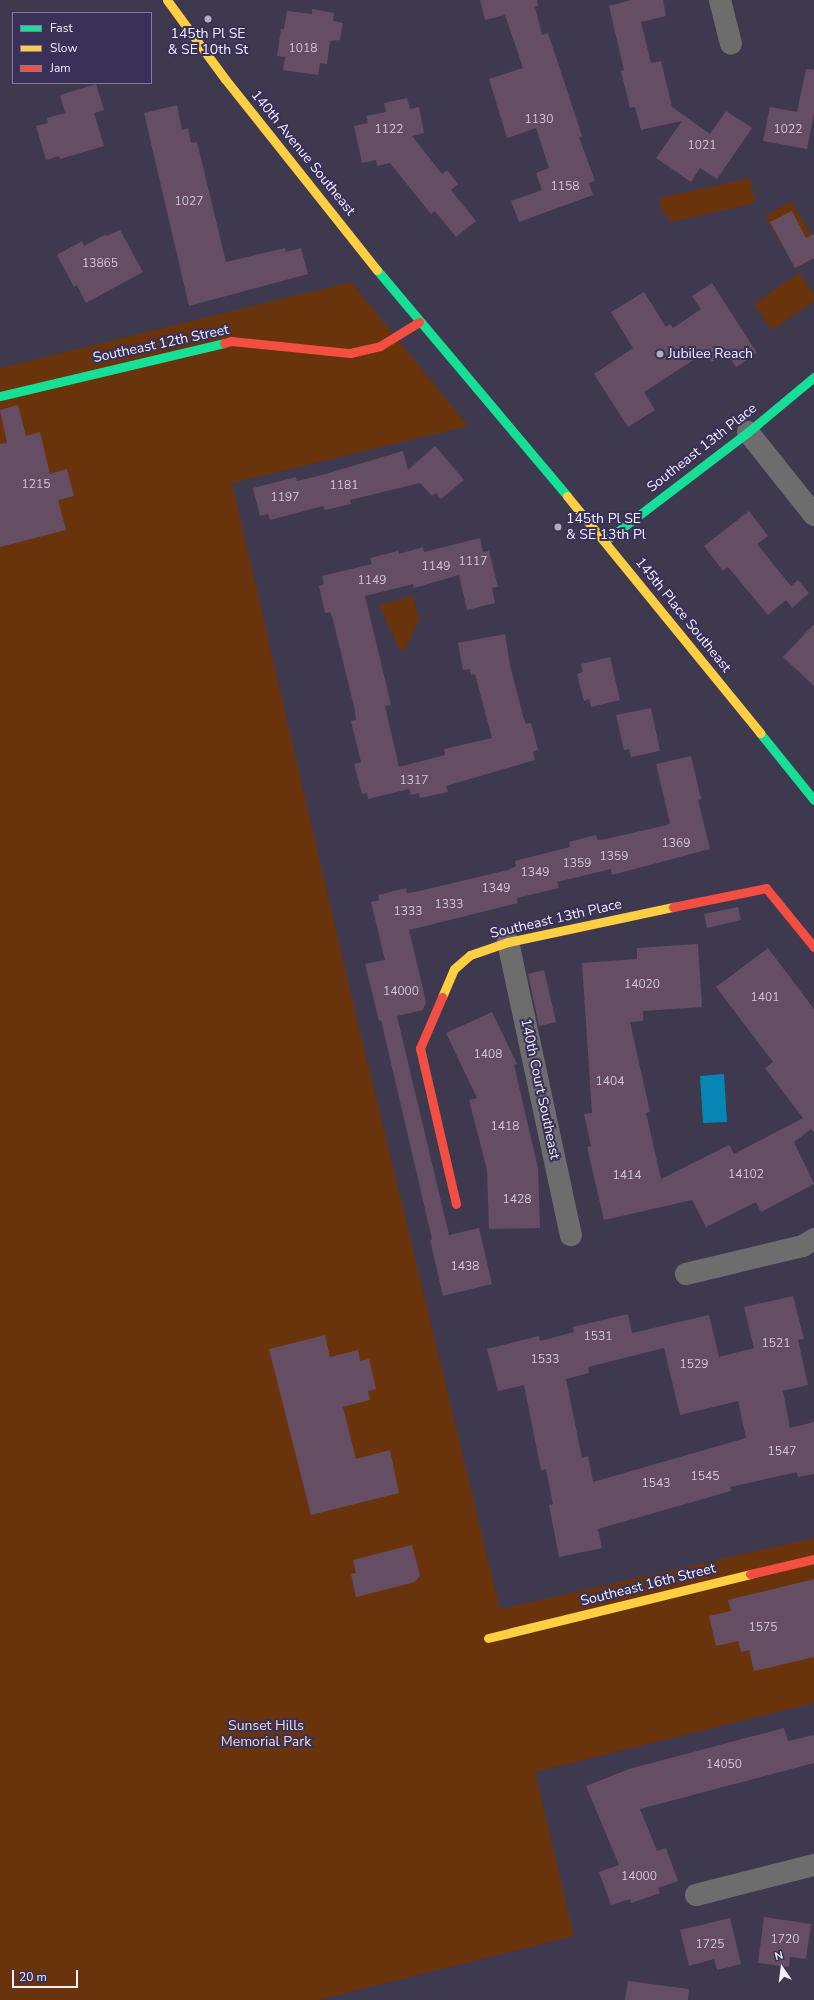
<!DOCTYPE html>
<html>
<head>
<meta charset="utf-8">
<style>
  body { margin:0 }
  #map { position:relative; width:814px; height:2000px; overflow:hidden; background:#3e394f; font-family:"Nunito Sans",sans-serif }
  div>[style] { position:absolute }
  .green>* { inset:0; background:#69340b }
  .water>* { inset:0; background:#0786b5 }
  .building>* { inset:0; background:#654e63 }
  .street>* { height:22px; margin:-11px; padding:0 11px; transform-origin:11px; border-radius:11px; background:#6e6d6d }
  .fast>* { height:9px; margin:-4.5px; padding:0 4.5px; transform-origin:4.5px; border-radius:4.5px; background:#16e098 }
  .slow>* { height:9px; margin:-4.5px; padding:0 4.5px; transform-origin:4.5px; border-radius:4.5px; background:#ffcf43 }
  .jam>* { height:9px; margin:-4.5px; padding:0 4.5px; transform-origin:4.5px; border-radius:4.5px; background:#f24e42 }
  .dots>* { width:11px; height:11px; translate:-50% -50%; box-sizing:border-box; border:2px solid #393157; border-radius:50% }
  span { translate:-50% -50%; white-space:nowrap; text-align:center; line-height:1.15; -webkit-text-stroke:4px #393157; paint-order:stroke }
  .number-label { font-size:12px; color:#cec7d7 }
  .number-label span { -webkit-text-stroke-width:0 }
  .poi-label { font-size:14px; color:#f1effe }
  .left { translate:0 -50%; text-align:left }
  .street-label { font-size:14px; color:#f1effe }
  .park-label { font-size:14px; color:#f4d9c9 }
  .legend { position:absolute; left:12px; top:12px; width:140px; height:72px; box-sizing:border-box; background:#393157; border:1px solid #837d9a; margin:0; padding:5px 7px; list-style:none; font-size:12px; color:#f1effe }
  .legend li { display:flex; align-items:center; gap:8px; height:20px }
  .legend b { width:20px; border:1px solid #837d9a }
  .north { position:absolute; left:762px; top:1948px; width:40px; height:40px; -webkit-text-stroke:3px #393157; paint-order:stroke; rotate:346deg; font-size:11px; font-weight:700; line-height:16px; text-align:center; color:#f1effe }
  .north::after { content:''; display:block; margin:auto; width:14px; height:18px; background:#f1effe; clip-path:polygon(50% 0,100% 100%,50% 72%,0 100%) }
  .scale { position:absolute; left:12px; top:1970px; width:66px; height:18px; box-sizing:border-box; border:2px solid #f1effe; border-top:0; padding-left:5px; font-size:12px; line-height:14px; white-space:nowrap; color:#f1effe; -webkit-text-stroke:3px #393157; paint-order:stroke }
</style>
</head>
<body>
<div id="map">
  <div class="green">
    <div style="clip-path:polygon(750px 178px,755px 203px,671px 222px,662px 211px,659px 198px)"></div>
    <div style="clip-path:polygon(791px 201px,814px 239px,814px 258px,796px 269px,765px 216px)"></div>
    <div style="clip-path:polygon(799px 273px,814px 294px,814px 301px,772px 330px,754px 304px)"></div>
    <div style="clip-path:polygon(351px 282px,468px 426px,232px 483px,343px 961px,500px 1609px,814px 1538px,814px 1703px,535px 1772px,574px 1936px,317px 2000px,0 2000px,0 368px)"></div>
    <div style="clip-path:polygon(413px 596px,419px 620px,404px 651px,400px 650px,379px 605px)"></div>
  </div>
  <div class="water">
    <div style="clip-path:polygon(724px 1074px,727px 1122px,703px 1123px,700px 1076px)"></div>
  </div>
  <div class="building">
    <div style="clip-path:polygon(480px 0,537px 0,538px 6px,535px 7px,542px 35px,548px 33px,582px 136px,579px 137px,595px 181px,589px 183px,593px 195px,519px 222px,511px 201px,542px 190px,536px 173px,549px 168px,536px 128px,507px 138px,489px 79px,523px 68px,505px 15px,485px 20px)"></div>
    <div style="clip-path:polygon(631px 0,663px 0,666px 16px,641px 22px,651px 63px,661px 61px,672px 107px,710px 134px,726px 111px,752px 128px,717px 179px,700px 168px,691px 182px,656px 158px,682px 121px,641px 130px,635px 107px,630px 108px,621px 71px,624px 70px,609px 6px)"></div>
    <div style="clip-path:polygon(312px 9px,334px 13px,333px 21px,343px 23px,340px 40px,330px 41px,327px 64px,320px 63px,318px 75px,283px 70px,285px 57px,277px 56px,281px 29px,284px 29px,287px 11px,312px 14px)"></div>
    <div style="clip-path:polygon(806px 69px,814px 70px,814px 113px,807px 149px,763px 141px,770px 107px,797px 112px)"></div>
    <div style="clip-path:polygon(96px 84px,104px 110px,94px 113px,104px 146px,60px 159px,59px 156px,46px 160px,36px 126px,48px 123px,47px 118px,65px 113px,60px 95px)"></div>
    <div style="clip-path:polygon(407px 98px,410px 109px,419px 107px,424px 133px,412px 136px,442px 174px,447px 170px,458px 184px,451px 190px,476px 221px,456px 237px,435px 211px,431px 214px,390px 163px,377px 166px,376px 160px,362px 163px,354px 126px,368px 123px,366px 116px,386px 112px,384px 103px)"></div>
    <div style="clip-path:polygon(177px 105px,182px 130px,188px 128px,191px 143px,197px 142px,226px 262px,285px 248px,286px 252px,301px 248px,308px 274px,189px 306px,144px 113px)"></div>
    <div style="clip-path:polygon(792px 211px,806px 238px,814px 234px,814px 258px,795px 268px,770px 222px)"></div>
    <div style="clip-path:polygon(120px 230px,143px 272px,86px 303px,77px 285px,74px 287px,57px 255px,82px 241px,84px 246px,106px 234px,107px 236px)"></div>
    <div style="clip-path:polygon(712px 283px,757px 353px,736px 367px,726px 352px,712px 362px,706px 352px,644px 392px,655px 410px,628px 427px,594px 374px,633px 348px,611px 312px,644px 292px,666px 327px,670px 324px,673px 328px,701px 309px,692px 296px)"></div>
    <div style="clip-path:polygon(18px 405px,26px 436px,40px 432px,50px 474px,67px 469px,74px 496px,58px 500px,66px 530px,0 547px,0 444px,7px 443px,0 410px)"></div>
    <div style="clip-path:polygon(435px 446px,464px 480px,441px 499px,436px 493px,432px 496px,420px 483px,350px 500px,351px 504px,325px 510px,323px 506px,270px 520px,268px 514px,260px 516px,253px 488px,296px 477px,297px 481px,322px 475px,403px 451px,408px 470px)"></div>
    <div style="clip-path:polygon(749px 511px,768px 536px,757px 544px,791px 586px,798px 580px,809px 593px,792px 608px,786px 600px,768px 615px,728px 567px,723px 571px,704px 546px)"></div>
    <div style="clip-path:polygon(480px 538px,483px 552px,489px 551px,498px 587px,492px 588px,495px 603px,467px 610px,459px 575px,414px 588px,413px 584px,365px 596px,391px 705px,385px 706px,399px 767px,445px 755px,444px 749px,492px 738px,475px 674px,471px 675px,470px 669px,463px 670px,458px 643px,505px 634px,510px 665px,523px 716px,526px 724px,531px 723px,538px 750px,533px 752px,535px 760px,446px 786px,448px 792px,420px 798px,419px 793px,411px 795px,409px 789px,368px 799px,367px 793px,362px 794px,354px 764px,361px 762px,351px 721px,356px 720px,355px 711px,333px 620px,330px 612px,325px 613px,319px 586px,324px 584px,322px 576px,372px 564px,370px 558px,398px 551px,399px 554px,423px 547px,424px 552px)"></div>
    <div style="clip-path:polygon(814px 624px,814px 686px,783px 657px)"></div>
    <div style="clip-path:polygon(610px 657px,620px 700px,591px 707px,589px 699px,584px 701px,577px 674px,583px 672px,581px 664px)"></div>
    <div style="clip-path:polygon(651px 708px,660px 751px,631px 757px,629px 749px,624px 750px,616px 715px)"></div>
    <div style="clip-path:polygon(691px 756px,701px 799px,698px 800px,710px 849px,612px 875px,611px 869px,557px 882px,559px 888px,517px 898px,518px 903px,409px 930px,426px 1002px,423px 1010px,397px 1016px,449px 1235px,479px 1228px,492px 1284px,443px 1296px,430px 1240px,432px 1239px,381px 1020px,379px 1021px,365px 964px,385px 960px,371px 902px,379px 900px,378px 895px,406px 888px,407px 893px,415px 892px,508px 870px,516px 866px,515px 861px,570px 847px,569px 842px,596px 835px,598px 840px,606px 839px,667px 825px,670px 823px,656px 764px)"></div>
    <div style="clip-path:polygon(738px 907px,741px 920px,707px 928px,704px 914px)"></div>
    <div style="clip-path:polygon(698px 944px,702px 1007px,643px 1011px,643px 1021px,630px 1022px,650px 1112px,646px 1113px,661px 1179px,729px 1145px,734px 1154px,803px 1118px,765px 1068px,773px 1062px,716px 987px,768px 948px,814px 1009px,814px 1132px,811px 1129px,794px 1142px,814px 1184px,761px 1212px,756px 1202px,706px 1227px,692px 1200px,604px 1220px,587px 1147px,591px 1146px,584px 1114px,592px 1113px,582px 963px,637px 959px,637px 948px)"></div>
    <div style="clip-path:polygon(544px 970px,556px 1022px,539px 1026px,528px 974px)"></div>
    <div style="clip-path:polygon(492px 1012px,517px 1064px,514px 1065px,538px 1168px,540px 1228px,489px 1229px,487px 1170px,469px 1100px,477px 1098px,446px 1033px)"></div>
    <div style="clip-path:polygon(evenodd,793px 1296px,804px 1339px,798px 1340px,808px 1385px,783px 1391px,790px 1428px,814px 1422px,814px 1474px,798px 1477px,797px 1472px,730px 1487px,731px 1491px,598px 1529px,602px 1548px,559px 1557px,549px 1505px,553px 1504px,546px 1469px,541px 1470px,524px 1385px,498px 1391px,487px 1349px,539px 1336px,540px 1341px,574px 1332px,573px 1327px,628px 1314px,632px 1333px,709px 1315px,719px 1357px,754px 1348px,744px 1307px,793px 1296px,664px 1348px,680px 1415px,738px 1401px,746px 1438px,593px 1482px,588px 1456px,582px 1458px,566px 1379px,589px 1373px,588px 1367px,664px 1348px)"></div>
    <div style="clip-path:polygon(325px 1335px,330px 1357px,358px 1350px,360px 1361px,369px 1359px,376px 1389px,368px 1391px,370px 1400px,343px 1407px,356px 1459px,390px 1450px,399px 1493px,311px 1515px,269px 1349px)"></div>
    <div style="clip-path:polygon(412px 1545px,420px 1575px,415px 1582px,356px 1597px,351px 1574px,356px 1573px,353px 1560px)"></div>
    <div style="clip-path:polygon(814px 1579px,814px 1657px,754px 1671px,749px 1650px,741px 1652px,738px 1641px,716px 1646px,709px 1616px,731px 1611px,728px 1600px)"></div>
    <div style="clip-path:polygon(784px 1728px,788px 1741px,814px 1735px,814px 1763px,640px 1809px,657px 1851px,666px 1848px,678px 1881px,658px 1888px,660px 1893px,631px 1903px,630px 1899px,611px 1905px,599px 1872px,619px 1865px,586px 1786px,629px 1769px)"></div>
    <div style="clip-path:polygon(764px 1917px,811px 1924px,806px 1959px,790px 1957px,789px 1967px,758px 1963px)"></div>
    <div style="clip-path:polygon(730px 1918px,741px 1964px,717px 1970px,714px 1959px,689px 1966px,680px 1930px)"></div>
    <div style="clip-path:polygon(628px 1981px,689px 1989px,688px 2000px,625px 2000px)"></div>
  </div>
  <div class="street">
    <div style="left:720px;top:0;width:45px;rotate:76deg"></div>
    <div style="left:748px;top:432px;width:106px;rotate:51.5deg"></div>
    <div style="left:508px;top:942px;width:300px;rotate:77.9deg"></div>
    <div style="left:686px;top:1274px;width:120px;rotate:-13.5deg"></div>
    <div style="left:803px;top:1246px;width:13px;rotate:-32deg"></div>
    <div style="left:696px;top:1895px;width:122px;rotate:-14.3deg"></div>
  </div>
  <div class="fast">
    <div style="left:377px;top:270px;width:295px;rotate:49.9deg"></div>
    <div style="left:0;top:396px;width:230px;rotate:-13.3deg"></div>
    <div style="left:605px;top:541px;width:180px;rotate:-37.3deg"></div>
    <div style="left:748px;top:432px;width:86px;rotate:-39.8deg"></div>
    <div style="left:760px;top:733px;width:86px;rotate:51.1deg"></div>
  </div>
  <div class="slow">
    <div style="left:167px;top:0;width:98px;rotate:53.7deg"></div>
    <div style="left:225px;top:79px;width:244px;rotate:51.5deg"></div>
    <div style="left:567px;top:496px;width:306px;rotate:50.8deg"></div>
    <div style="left:442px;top:997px;width:30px;rotate:-67deg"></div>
    <div style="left:454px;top:969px;width:21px;rotate:-41deg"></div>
    <div style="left:470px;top:955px;width:40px;rotate:-18.9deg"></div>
    <div style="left:508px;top:942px;width:169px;rotate:-12deg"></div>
    <div style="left:488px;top:1638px;width:270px;rotate:-13.7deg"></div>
  </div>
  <div class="jam">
    <div style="left:224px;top:343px;width:7px;rotate:-16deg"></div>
    <div style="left:231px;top:341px;width:120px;rotate:5.8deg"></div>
    <div style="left:350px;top:353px;width:31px;rotate:-13deg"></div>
    <div style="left:380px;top:346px;width:46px;rotate:-31.6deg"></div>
    <div style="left:673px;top:907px;width:95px;rotate:-11.5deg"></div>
    <div style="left:766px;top:888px;width:76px;rotate:50.9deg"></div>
    <div style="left:442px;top:997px;width:56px;rotate:113.3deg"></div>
    <div style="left:420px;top:1048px;width:160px;rotate:77deg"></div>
    <div style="left:750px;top:1574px;width:66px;rotate:-13.2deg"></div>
  </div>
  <div class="dots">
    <div style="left:208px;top:19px;background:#b2afc1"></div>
    <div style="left:660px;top:354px;background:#b2afc1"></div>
    <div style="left:558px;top:527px;background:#b2afc1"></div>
  </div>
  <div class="number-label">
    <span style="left:303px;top:49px">1018</span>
    <span style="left:539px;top:120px">1130</span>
    <span style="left:389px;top:130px">1122</span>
    <span style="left:788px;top:130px">1022</span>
    <span style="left:702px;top:146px">1021</span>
    <span style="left:565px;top:187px">1158</span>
    <span style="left:189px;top:202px">1027</span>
    <span style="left:100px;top:264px">13865</span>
    <span style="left:36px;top:485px">1215</span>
    <span style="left:344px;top:486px">1181</span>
    <span style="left:285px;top:498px">1197</span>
    <span style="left:473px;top:562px">1117</span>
    <span style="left:436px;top:567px">1149</span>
    <span style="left:372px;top:581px">1149</span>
    <span style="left:414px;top:781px">1317</span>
    <span style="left:676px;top:844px">1369</span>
    <span style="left:614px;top:857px">1359</span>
    <span style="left:577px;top:864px">1359</span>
    <span style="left:535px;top:873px">1349</span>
    <span style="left:496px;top:889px">1349</span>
    <span style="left:449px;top:905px">1333</span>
    <span style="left:408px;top:912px">1333</span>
    <span style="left:642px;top:985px">14020</span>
    <span style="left:401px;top:992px">14000</span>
    <span style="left:765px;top:998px">1401</span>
    <span style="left:488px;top:1055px">1408</span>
    <span style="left:610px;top:1082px">1404</span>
    <span style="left:505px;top:1127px">1418</span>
    <span style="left:746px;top:1175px">14102</span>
    <span style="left:627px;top:1176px">1414</span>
    <span style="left:517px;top:1200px">1428</span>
    <span style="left:465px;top:1267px">1438</span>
    <span style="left:598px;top:1337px">1531</span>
    <span style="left:776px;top:1344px">1521</span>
    <span style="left:545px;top:1360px">1533</span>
    <span style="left:694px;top:1365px">1529</span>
    <span style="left:782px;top:1452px">1547</span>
    <span style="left:705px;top:1477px">1545</span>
    <span style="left:656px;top:1484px">1543</span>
    <span style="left:763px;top:1628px">1575</span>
    <span style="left:724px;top:1765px">14050</span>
    <span style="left:639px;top:1877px">14000</span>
    <span style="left:785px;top:1940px">1720</span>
    <span style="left:710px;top:1945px">1725</span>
  </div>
  <div class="poi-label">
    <span style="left:208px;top:42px">145th Pl SE<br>&amp; SE 10th St</span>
    <span class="left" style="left:668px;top:354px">Jubilee Reach</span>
    <span class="left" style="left:566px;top:527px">145th Pl SE<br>&amp; SE 13th Pl</span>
  </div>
  <div class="street-label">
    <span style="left:303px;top:153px;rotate:51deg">140th Avenue Southeast</span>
    <span style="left:161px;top:344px;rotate:-12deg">Southeast 12th Street</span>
    <span style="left:702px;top:448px;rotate:-38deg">Southeast 13th Place</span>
    <span style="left:683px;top:615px;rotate:51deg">145th Place Southeast</span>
    <span style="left:556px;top:919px;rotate:-13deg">Southeast 13th Place</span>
    <span style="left:540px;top:1089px;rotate:78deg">140th Court Southeast</span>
    <span style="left:648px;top:1585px;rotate:-14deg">Southeast 16th Street</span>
  </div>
  <div class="park-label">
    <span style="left:266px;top:1734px">Sunset Hills<br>Memorial Park</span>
  </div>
  <ul class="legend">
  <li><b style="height:5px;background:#16e098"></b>Fast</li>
  <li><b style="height:5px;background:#ffcf43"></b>Slow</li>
  <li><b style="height:5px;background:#f24e42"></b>Jam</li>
  </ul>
  <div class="north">N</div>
  <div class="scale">20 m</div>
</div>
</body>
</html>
